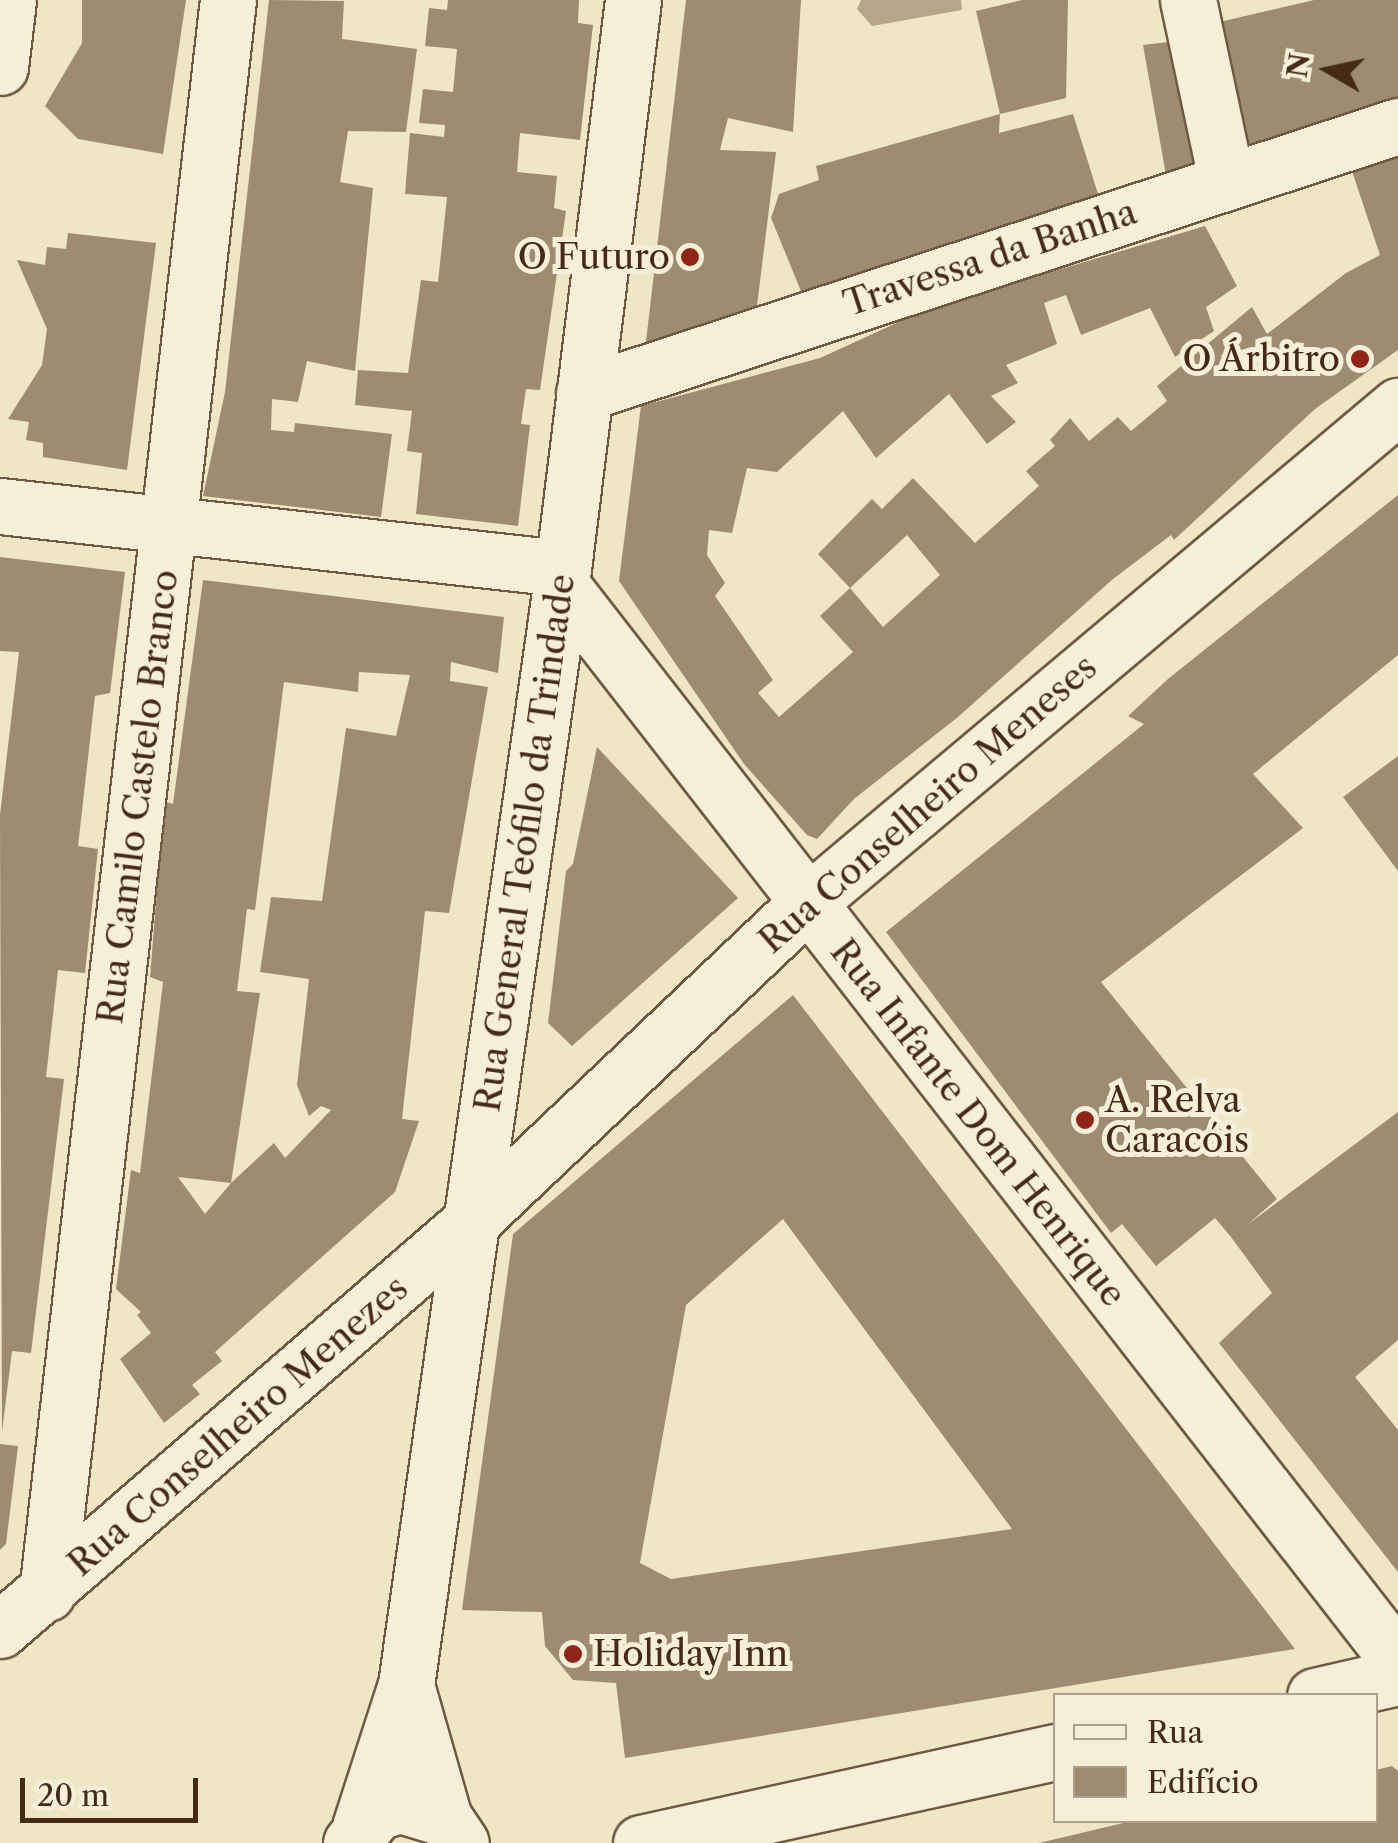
<!DOCTYPE html>
<html>
<head>
<meta charset="utf-8">
<style>
  body { margin:0 }
  #map { position:relative; width:1398px; height:1843px; overflow:hidden; background:#efe6c5; font-family:"Libre Caslon Text",serif }
  div>[style] { position:absolute }
  .water>* { inset:0; background:#b5a68a }
  .building>* { inset:0; background:#9d8c71 }
  .roads { filter:drop-shadow(2px 0 #705942) drop-shadow(-2px 0 #705942) drop-shadow(0 2px #705942) drop-shadow(0 -2px #705942) }
  .street>* { height:55px; margin:-27.5px; padding:0 27.5px; transform-origin:27.5px; border-radius:27.5px; background:#f5efd9 }
  .secondary>* { height:55px; margin:-27.5px; padding:0 27.5px; transform-origin:27.5px; border-radius:27.5px; background:#f5efd9 }
  .dots>* { width:28px; height:28px; translate:-50% -50%; box-sizing:border-box; border:5px solid #f5efd9; border-radius:50% }
  span { translate:-50% -50%; white-space:nowrap; text-align:center; line-height:1.15; -webkit-text-stroke:10px #f5efd9; paint-order:stroke }
  .poi-label { font-size:35px; color:#452a16 }
  .right { translate:-100% -50%; text-align:right }
  .left { translate:0 -50%; text-align:left }
  .street-label { font-size:35px; color:#452a16 }
  .legend { position:absolute; left:1053px; top:1693px; width:325px; height:130px; box-sizing:border-box; background:#f5efd9; border:2px solid #afa08b; margin:0; padding:12px 18px; list-style:none; font-size:30px; color:#452a16 }
  .legend li { display:flex; align-items:center; gap:20px; height:50px }
  .legend b { width:50px; border:2px solid #afa08b }
  .north { position:absolute; left:1278px; top:20px; width:100px; height:100px; -webkit-text-stroke:8px #f5efd9; paint-order:stroke; rotate:279deg; font-size:28px; font-weight:700; line-height:40px; text-align:center; color:#452a16 }
  .north::after { content:''; display:block; margin:auto; width:35px; height:45px; background:#452a16; clip-path:polygon(50% 0,100% 100%,50% 72%,0 100%) }
  .scale { position:absolute; left:20px; top:1778px; width:178px; height:45px; box-sizing:border-box; border:5px solid #452a16; border-top:0; padding-left:12px; font-size:30px; line-height:35px; white-space:nowrap; color:#452a16; -webkit-text-stroke:8px #f5efd9; paint-order:stroke }
</style>
</head>
<body>
<div id="map">
  <div class="water">
    <div style="clip-path:polygon(861px 0,961px 0,962px 10px,872px 26px,857px 9px)"></div>
  </div>
  <div class="building">
    <div style="clip-path:polygon(82px 0,186px 0,163px 154px,78px 139px,45px 106px,82px 43px)"></div>
    <div style="clip-path:polygon(269px 0,344px 1px,342px 39px,417px 49px,406px 132px,348px 131px,340px 182px,373px 188px,355px 371px,307px 361px,298px 402px,272px 399px,271px 430px,294px 432px,295px 423px,392px 434px,381px 517px,203px 496px,225px 392px)"></div>
    <div style="clip-path:polygon(448px 0,579px 0,578px 23px,593px 25px,580px 140px,520px 133px,517px 172px,557px 176px,554px 208px,566px 211px,540px 390px,526px 389px,521px 424px,530px 425px,518px 526px,416px 514px,422px 453px,407px 451px,412px 411px,355px 405px,358px 370px,408px 373px,421px 280px,438px 282px,447px 197px,405px 194px,410px 133px,444px 137px,445px 125px,419px 123px,423px 89px,453px 92px,457px 49px,425px 46px,429px 8px,447px 10px)"></div>
    <div style="clip-path:polygon(686px 0,801px 0,793px 132px,728px 118px,720px 150px,776px 152px,756px 314px,645px 350px)"></div>
    <div style="clip-path:polygon(1022px 0,1068px 0,1066px 98px,1000px 114px,976px 11px)"></div>
    <div style="clip-path:polygon(1314px 0,1398px 0,1398px 98px,1228px 153px,1211px 24px)"></div>
    <div style="clip-path:polygon(1193px 39px,1216px 158px,1166px 175px,1143px 45px)"></div>
    <div style="clip-path:polygon(1000px 114px,999px 133px,1073px 114px,1099px 197px,803px 296px,771px 218px,779px 194px,819px 180px,816px 166px)"></div>
    <div style="clip-path:polygon(1398px 155px,1398px 350px,1315px 409px,1174px 540px,1171px 535px,1113px 579px,958px 717px,854px 799px,817px 839px,807px 835px,744px 764px,619px 581px,641px 406px,820px 358px,927px 309px,1205px 226px,1237px 286px,1206px 307px,1214px 331px,1175px 357px,1150px 308px,1081px 335px,1066px 295px,1044px 303px,1057px 344px,1006px 365px,1018px 383px,991px 396px,1016px 422px,987px 444px,949px 394px,876px 458px,843px 411px,777px 472px,747px 468px,732px 533px,709px 530px,707px 555px,725px 583px,715px 596px,773px 680px,758px 693px,779px 717px,853px 652px,820px 616px,850px 588px,883px 627px,940px 575px,907px 535px,850px 588px,818px 554px,872px 499px,882px 509px,913px 478px,975px 543px,1039px 486px,1026px 471px,1055px 446px,1050px 440px,1070px 418px,1089px 441px,1118px 417px,1131px 431px,1167px 401px,1157px 386px,1252px 307px,1267px 334px,1346px 273px,1380px 255px,1352px 171px)"></div>
    <div style="clip-path:polygon(68px 233px,156px 243px,127px 470px,43px 457px,43px 443px,26px 440px,29px 422px,8px 419px,42px 365px,47px 329px,17px 260px,45px 265px,47px 247px,66px 249px)"></div>
    <div style="clip-path:polygon(1398px 495px,1398px 655px,1253px 774px,1303px 828px,1101px 982px,1277px 1199px,1247px 1225px,1398px 1112px,1398px 1340px,1355px 1377px,1398px 1430px,1398px 1572px,1219px 1343px,1272px 1293px,1231px 1237px,1215px 1218px,1156px 1266px,1122px 1224px,1111px 1233px,886px 932px,1144px 724px,1128px 716px,1168px 679px)"></div>
    <div style="clip-path:polygon(0 557px,125px 572px,110px 693px,95px 696px,78px 846px,98px 849px,85px 973px,58px 970px,46px 1077px,64px 1079px,31px 1353px,12px 1351px,2px 1432px,0 815px,19px 652px,0 651px)"></div>
    <div style="clip-path:polygon(evenodd,203px 580px,504px 617px,498px 673px,451px 662px,450px 681px,488px 687px,449px 913px,425px 911px,402px 1119px,419px 1121px,395px 1192px,215px 1352px,222px 1361px,192px 1385px,200px 1394px,164px 1423px,120px 1359px,151px 1333px,137px 1315px,141px 1312px,116px 1289px,131px 1170px,140px 1173px,163px 982px,150px 977px,164px 801px,173px 804px,203px 580px,359px 672px,410px 675px,396px 736px,346px 728px,322px 901px,271px 897px,260px 972px,309px 979px,297px 1085px,309px 1116px,321px 1106px,331px 1110px,285px 1158px,274px 1143px,231px 1183px,260px 993px,237px 991px,247px 909px,255px 910px,284px 682px,358px 692px,359px 672px,203px 580px,178px 1177px,231px 1183px,205px 1214px,178px 1177px)"></div>
    <div style="clip-path:polygon(597px 747px,738px 898px,572px 1046px,548px 1023px,566px 871px,573px 864px)"></div>
    <div style="clip-path:polygon(1398px 756px,1398px 871px,1343px 797px)"></div>
    <div style="clip-path:polygon(evenodd,793px 995px,1295px 1649px,625px 1758px,616px 1683px,573px 1680px,545px 1646px,542px 1612px,462px 1610px,513px 1234px,793px 995px,783px 1219px,1012px 1529px,671px 1579px,640px 1563px,686px 1305px,783px 1219px)"></div>
    <div style="clip-path:polygon(0 1444px,18px 1446px,6px 1544px,0 1550px)"></div>
    <div style="clip-path:polygon(1392px 1766px,1398px 1771px,1398px 1843px,1039px 1843px,1136px 1820px,1376px 1820px,1376px 1770px)"></div>
  </div>
  <div class="roads">
    <div class="street">
      <div style="left:1188px;top:0;width:183px;rotate:78deg"></div>
      <div style="left:0;top:67px;width:67px;rotate:-83.2deg"></div>
      <div style="left:584px;top:393px;width:857px;rotate:-18.16deg"></div>
      <div style="left:0;top:506px;width:564px;rotate:6.31deg"></div>
      <div style="left:47px;top:1593px;width:1603px;rotate:-83.52deg"></div>
      <div style="left:0;top:1630px;width:627px;rotate:-40.93deg"></div>
      <div style="left:474px;top:1219px;width:458px;rotate:-43.5deg"></div>
      <div style="left:806px;top:904px;width:774px;rotate:-40.07deg"></div>
    </div>
    <div class="secondary">
      <div style="left:561px;top:585px;width:1362px;rotate:52.1deg"></div>
      <div style="left:406px;top:1685px;width:138px;rotate:74.1deg"></div>
      <div style="left:1315px;top:1696px;width:85px;rotate:-12.9deg"></div>
      <div style="left:360px;top:1827px;width:149px;rotate:-72.1deg"></div>
      <div style="left:406px;top:1685px;width:1111px;rotate:-81.98deg"></div>
      <div style="left:561px;top:585px;width:589px;rotate:-82.98deg"></div>
      <div style="left:351px;top:1843px;width:40px;rotate:-50deg"></div>
      <div style="left:377px;top:1812px;width:24px;rotate:-17deg"></div>
      <div style="left:400px;top:1805px;width:46px;rotate:16.5deg"></div>
      <div style="left:444px;top:1818px;width:30px;rotate:56deg"></div>
      <div style="left:641px;top:1843px;width:425px;rotate:-12.4deg"></div>
    </div>
  </div>
  <div class="dots">
    <div style="left:690px;top:257px;background:#8f2418"></div>
    <div style="left:1360px;top:359px;background:#8f2418"></div>
    <div style="left:1085px;top:1120px;background:#8f2418"></div>
    <div style="left:573px;top:1654px;background:#8f2418"></div>
  </div>
  <div class="poi-label">
    <span class="right" style="left:670px;top:257px">O Futuro</span>
    <span class="right" style="left:1340px;top:359px">O Árbitro</span>
    <span class="left" style="left:1105px;top:1120px">A. Relva<br>Caracóis</span>
    <span class="left" style="left:593px;top:1654px">Holiday Inn</span>
  </div>
  <div class="street-label">
    <span style="left:990px;top:258px;rotate:-18deg">Travessa da Banha</span>
    <span style="left:138px;top:797px;rotate:-83deg">Rua Camilo Castelo Branco</span>
    <span style="left:928px;top:804px;rotate:-41deg">Rua Conselheiro Meneses</span>
    <span style="left:525px;top:843px;rotate:-82deg">Rua General Teófilo da Trindade</span>
    <span style="left:978px;top:1123px;rotate:52deg">Rua Infante Dom Henrique</span>
    <span style="left:238px;top:1426px;rotate:-41deg">Rua Conselheiro Menezes</span>
  </div>
  <ul class="legend">
  <li><b style="height:12px;background:#f5efd9"></b>Rua</li>
  <li><b style="height:28px;background:#9d8c71"></b>Edifício</li>
  </ul>
  <div class="north">N</div>
  <div class="scale">20 m</div>
</div>
</body>
</html>
